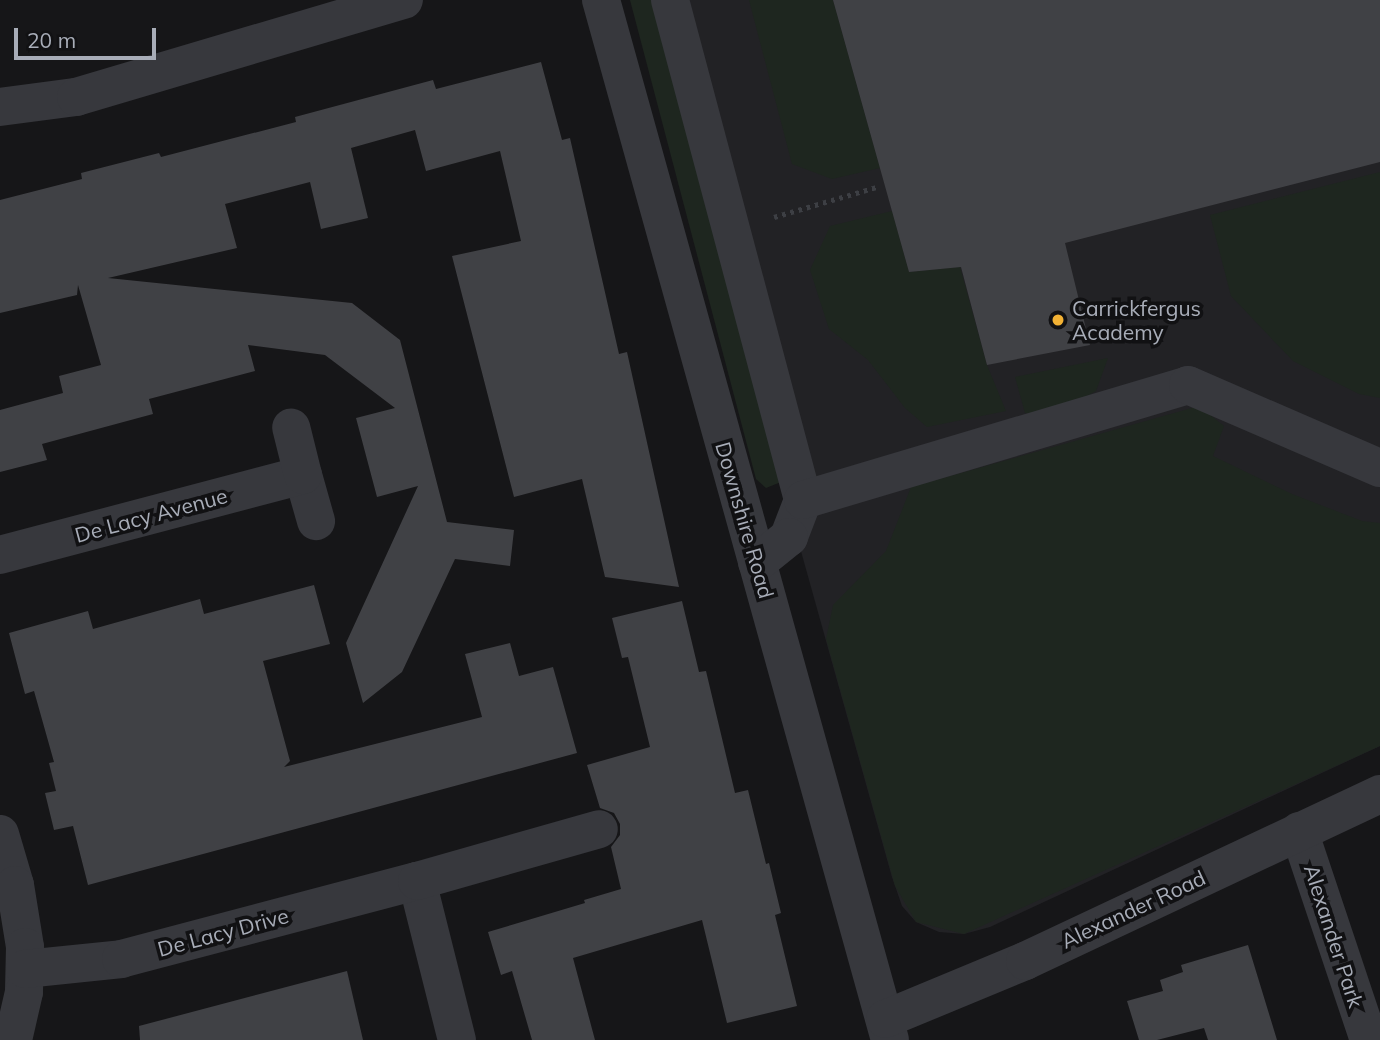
<!DOCTYPE html>
<html>
<head>
<meta charset="utf-8">
<style>
  body { margin:0 }
  #map { position:relative; width:1380px; height:1040px; overflow:hidden; background:#161618; font-family:Mulish,sans-serif }
  div>[style] { position:absolute }
  .built>* { inset:0; background:#222225 }
  .green>* { inset:0; background:#1e261f }
  .building>* { inset:0; background:#404145 }
  .path>* { height:4.5px; margin-top:-2.25px; transform-origin:0; background:repeating-linear-gradient(90deg,#3d3f44 0 3.5px,transparent 0 8.5px) }
  .minor>* { height:38px; margin:-19px; padding:0 19px; transform-origin:19px; border-radius:19px; background:#37383d }
  .dots>* { width:19px; height:19px; translate:-50% -50%; box-sizing:border-box; border:4px solid #111113; border-radius:50% }
  span { translate:-50% -50%; white-space:nowrap; text-align:center; line-height:1.15; -webkit-text-stroke:7px #111113; paint-order:stroke }
  .poi-label { font-size:21px; color:#a8adb8 }
  .left { translate:0 -50%; text-align:left }
  .street-label { font-size:21px; color:#a8adb8 }
  .scale { position:absolute; left:14px; top:28px; width:142px; height:32px; box-sizing:border-box; border:4px solid #a8adb8; border-top:0; padding-left:9px; font-size:21px; line-height:24px; white-space:nowrap; color:#a8adb8; -webkit-text-stroke:5px #111113; paint-order:stroke }
</style>
</head>
<body>
<div id="map">
  <div class="built">
    <div style="clip-path:polygon(647px 0,1380px 0,1380px 746px,990px 927px,964px 934px,939px 932px,916px 922px,902px 906px,892px 877px)"></div>
  </div>
  <div class="green">
    <div style="clip-path:polygon(630px 0,665px 0,781px 482px,766px 488px,756px 479px)"></div>
    <div style="clip-path:polygon(749px 0,833px 0,880px 168px,832px 179px,792px 164px)"></div>
    <div style="clip-path:polygon(1380px 172px,1380px 398px,1359px 394px,1293px 361px,1231px 296px,1210px 215px)"></div>
    <div style="clip-path:polygon(892px 211px,909px 272px,960px 267px,987px 365px,1006px 411px,927px 427px,905px 408px,868px 360px,829px 329px,810px 270px,830px 226px)"></div>
    <div style="clip-path:polygon(1108px 358px,1096px 391px,1048px 417px,1025px 413px,1015px 377px)"></div>
    <div style="clip-path:polygon(1199px 406px,1224px 426px,1213px 456px,1292px 494px,1362px 521px,1380px 523px,1380px 746px,964px 934px,916px 922px,895px 886px,826px 639px,833px 605px,886px 551px,911px 487px)"></div>
  </div>
  <div class="building">
    <div style="clip-path:polygon(833px 0,1380px 0,1380px 162px,1065px 243px,1090px 345px,987px 365px,961px 267px,909px 272px)"></div>
    <div style="clip-path:polygon(541px 62px,562px 140px,570px 138px,619px 354px,627px 352px,679px 587px,605px 577px,582px 479px,514px 497px,452px 256px,521px 241px,500px 151px,426px 171px,415px 130px,351px 148px,368px 218px,321px 229px,310px 182px,225px 204px,237px 248px,108px 278px,352px 303px,400px 340px,447px 522px,514px 530px,510px 566px,455px 559px,402px 672px,363px 703px,346px 643px,418px 486px,377px 497px,356px 418px,395px 408px,325px 355px,248px 345px,255px 371px,149px 399px,153px 414px,42px 444px,47px 460px,0 472px,0 410px,63px 393px,59px 376px,101px 365px,78px 285px,77px 295px,0 313px,0 200px,82px 179px,81px 173px,159px 153px,161px 157px,296px 122px,295px 117px,433px 80px,436px 89px)"></div>
    <div style="clip-path:polygon(314px 585px,330px 644px,263px 661px,290px 761px,284px 767px,482px 717px,465px 654px,510px 643px,519px 676px,553px 667px,577px 753px,88px 885px,73px 826px,54px 830px,45px 793px,56px 791px,49px 763px,54px 762px,34px 691px,25px 694px,9px 633px,88px 611px,93px 629px,200px 599px,204px 614px)"></div>
    <div style="clip-path:polygon(682px 601px,699px 672px,706px 671px,735px 793px,748px 790px,766px 864px,769px 863px,781px 913px,775px 915px,797px 1006px,727px 1023px,702px 920px,573px 958px,595px 1040px,532px 1040px,512px 971px,501px 975px,488px 932px,585px 903px,584px 900px,621px 889px,611px 847px,620px 835px,620px 824px,614px 813px,600px 808px,587px 765px,650px 747px,628px 657px,622px 658px,612px 618px)"></div>
    <div style="clip-path:polygon(1248px 945px,1277px 1040px,1208px 1040px,1204px 1028px,1157px 1040px,1139px 1040px,1127px 1001px,1163px 991px,1160px 980px,1183px 972px,1181px 965px)"></div>
    <div style="clip-path:polygon(347px 971px,363px 1040px,140px 1040px,139px 1026px)"></div>
  </div>
  <div class="path">
    <div style="left:774px;top:217px;width:110px;rotate:-16.3deg"></div>
  </div>
  <div class="minor">
    <div style="left:601px;top:0;width:1079px;rotate:74.47deg"></div>
    <div style="left:670px;top:0;width:517px;rotate:75.1deg"></div>
    <div style="left:803px;top:500px;width:40px;rotate:111deg"></div>
    <div style="left:789px;top:537px;width:41px;rotate:140.9deg"></div>
    <div style="left:0;top:107px;width:77px;rotate:-7.5deg"></div>
    <div style="left:76px;top:97px;width:342px;rotate:-16.5deg"></div>
    <div style="left:303px;top:475px;width:48px;rotate:74.2deg"></div>
    <div style="left:803px;top:500px;width:402px;rotate:-16.6deg"></div>
    <div style="left:1188px;top:385px;width:209px;rotate:23.4deg"></div>
    <div style="left:0;top:555px;width:313px;rotate:-14.8deg"></div>
    <div style="left:303px;top:475px;width:49px;rotate:-104deg"></div>
    <div style="left:1299px;top:831px;width:220px;rotate:71.5deg"></div>
    <div style="left:0;top:834px;width:53px;rotate:73.6deg"></div>
    <div style="left:15px;top:885px;width:63px;rotate:80.8deg"></div>
    <div style="left:25px;top:947px;width:45px;rotate:91.3deg"></div>
    <div style="left:24px;top:992px;width:49px;rotate:102.9deg"></div>
    <div style="left:417px;top:881px;width:164px;rotate:75.9deg"></div>
    <div style="left:25px;top:969px;width:97px;rotate:-5.9deg"></div>
    <div style="left:121px;top:959px;width:306px;rotate:-14.8deg"></div>
    <div style="left:417px;top:881px;width:189px;rotate:-15.9deg"></div>
    <div style="left:885px;top:1019px;width:152px;rotate:-22.5deg"></div>
    <div style="left:1025px;top:961px;width:392px;rotate:-25.2deg"></div>
  </div>
  <div class="dots">
    <div style="left:1058px;top:320px;background:#f2b134"></div>
  </div>
  <div class="poi-label">
    <span class="left" style="left:1072px;top:320px">Carrickfergus<br>Academy</span>
  </div>
  <div class="street-label">
    <span style="left:151px;top:515px;rotate:-15deg">De Lacy Avenue</span>
    <span style="left:745px;top:520px;rotate:74deg">Downshire Road</span>
    <span style="left:1133px;top:909px;rotate:-25deg">Alexander Road</span>
    <span style="left:223px;top:932px;rotate:-15deg">De Lacy Drive</span>
    <span style="left:1334px;top:936px;rotate:72deg">Alexander Park</span>
  </div>
  <div class="scale">20 m</div>
</div>
</body>
</html>
